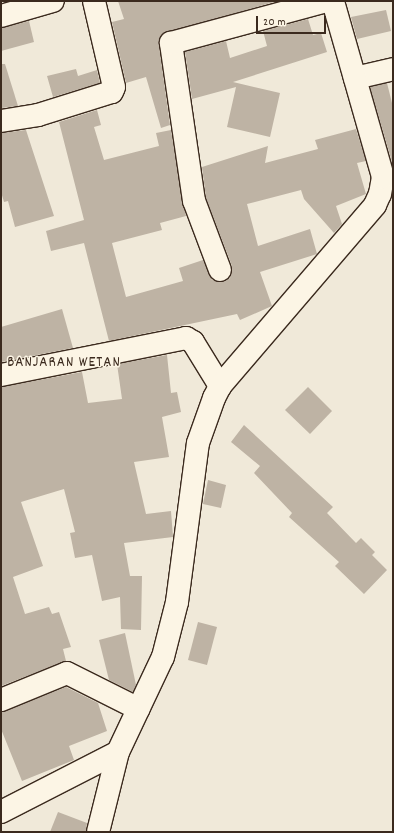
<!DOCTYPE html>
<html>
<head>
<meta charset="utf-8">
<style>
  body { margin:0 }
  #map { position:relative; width:394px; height:833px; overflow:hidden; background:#f0e9d9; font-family:Dekko,sans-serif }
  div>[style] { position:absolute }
  .building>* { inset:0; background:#beb3a4 }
  .roads { filter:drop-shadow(1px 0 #3b2a1e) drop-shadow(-1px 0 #3b2a1e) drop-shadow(0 1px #3b2a1e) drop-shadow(0 -1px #3b2a1e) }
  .minor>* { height:22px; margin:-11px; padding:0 11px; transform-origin:11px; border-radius:11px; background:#fcf5e5 }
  span { translate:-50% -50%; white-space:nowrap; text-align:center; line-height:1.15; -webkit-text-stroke:3px #fcf5e5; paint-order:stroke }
  .quarter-label { font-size:15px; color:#3b2a1e; letter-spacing:1px }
  .frame { position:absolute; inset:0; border:2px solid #3b2a1e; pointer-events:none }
  .scale { position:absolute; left:256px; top:16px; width:70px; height:18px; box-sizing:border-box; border:2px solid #3b2a1e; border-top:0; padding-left:5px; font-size:12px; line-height:14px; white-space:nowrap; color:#3b2a1e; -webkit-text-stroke:3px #fcf5e5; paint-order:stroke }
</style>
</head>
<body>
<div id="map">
  <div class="building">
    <div style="clip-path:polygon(118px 1px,274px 1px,274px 2px,162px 34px,159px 45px,170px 125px,161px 128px,146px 77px,126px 83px,112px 22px,124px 19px)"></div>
    <div style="clip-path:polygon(386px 10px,391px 31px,357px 39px,351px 17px)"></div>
    <div style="clip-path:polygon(308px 19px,313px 35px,321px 33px,327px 52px,233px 82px,280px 93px,270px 137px,227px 127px,236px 87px,192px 99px,185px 52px,226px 41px,230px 58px,267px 46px,263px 31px)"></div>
    <div style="clip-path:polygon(29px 21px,34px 42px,1px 51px,1px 28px)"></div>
    <div style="clip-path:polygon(1px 64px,5px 64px,18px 106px,1px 108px)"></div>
    <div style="clip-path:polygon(76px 69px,78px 76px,97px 70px,100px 83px,53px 97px,47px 76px)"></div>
    <div style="clip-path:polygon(387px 83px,393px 107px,392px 162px,370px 87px)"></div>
    <div style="clip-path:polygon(97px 110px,101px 125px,94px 127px,104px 160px,159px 146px,156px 133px,171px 130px,186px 216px,160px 223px,162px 230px,112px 243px,126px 297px,183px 281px,179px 268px,203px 260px,212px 280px,224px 282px,230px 278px,232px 266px,206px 198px,202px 167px,268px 146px,265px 163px,318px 149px,315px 140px,356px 129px,366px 161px,357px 163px,366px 194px,336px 206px,342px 224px,334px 233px,304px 199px,301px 190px,247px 204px,258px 246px,310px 229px,317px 254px,260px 272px,272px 306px,240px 320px,237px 314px,109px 341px,84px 243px,51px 251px,46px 231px,84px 220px,59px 122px)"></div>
    <div style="clip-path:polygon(26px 130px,54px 216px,15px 227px,8px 201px,4px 202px,1px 192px,1px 133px)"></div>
    <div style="clip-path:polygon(62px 309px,73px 348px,1px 362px,1px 327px)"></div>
    <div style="clip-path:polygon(167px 355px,171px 393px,177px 392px,181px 412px,162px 417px,169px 457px,134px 462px,146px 514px,171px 511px,173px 537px,124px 543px,130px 576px,142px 576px,141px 630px,121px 629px,120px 597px,102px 601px,92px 555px,75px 558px,70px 533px,75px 532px,64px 489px,21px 502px,43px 566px,13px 577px,25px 614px,49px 607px,52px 614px,59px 612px,71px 647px,63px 649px,66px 661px,1px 686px,1px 387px,82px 372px,88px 403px,122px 399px,117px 364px)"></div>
    <div style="clip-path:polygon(308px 387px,332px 411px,310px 434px,285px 410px)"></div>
    <div style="clip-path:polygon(244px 425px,333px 507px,327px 513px,356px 543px,361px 538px,375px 552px,372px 555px,387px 570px,364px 594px,335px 566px,339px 562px,289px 517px,292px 513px,254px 473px,260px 466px,231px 442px)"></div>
    <div style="clip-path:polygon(208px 480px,226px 485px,221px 508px,203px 504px)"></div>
    <div style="clip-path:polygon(198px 622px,217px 627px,207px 665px,188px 660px)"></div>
    <div style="clip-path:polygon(125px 633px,136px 685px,133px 692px,109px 680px,99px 640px)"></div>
    <div style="clip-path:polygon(66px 687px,98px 703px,107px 731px,69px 746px,74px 760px,22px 781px,1px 729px,1px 712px)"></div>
    <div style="clip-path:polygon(58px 812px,87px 823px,86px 832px,50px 832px)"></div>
  </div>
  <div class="roads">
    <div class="minor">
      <div style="left:1px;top:16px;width:54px;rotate:-16.1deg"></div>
      <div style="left:355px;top:78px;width:39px;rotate:-13deg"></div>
      <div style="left:1px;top:121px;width:37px;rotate:-9deg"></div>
      <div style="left:38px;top:115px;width:77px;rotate:-17.3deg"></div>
      <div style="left:112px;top:92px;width:5px;rotate:-68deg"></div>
      <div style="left:114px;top:87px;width:88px;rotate:-103.1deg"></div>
      <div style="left:220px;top:270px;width:74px;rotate:-110.6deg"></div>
      <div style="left:194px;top:201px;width:160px;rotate:-98.3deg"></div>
      <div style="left:171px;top:43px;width:162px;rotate:-15.1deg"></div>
      <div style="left:1px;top:375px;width:189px;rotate:-11.3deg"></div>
      <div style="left:186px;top:338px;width:8px;rotate:30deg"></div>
      <div style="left:193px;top:342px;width:52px;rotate:58.5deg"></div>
      <div style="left:1px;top:700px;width:71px;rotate:-22.2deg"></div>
      <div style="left:67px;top:673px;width:80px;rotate:26.6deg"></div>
      <div style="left:1px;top:812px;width:131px;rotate:-27.1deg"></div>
      <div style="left:98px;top:832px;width:82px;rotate:-76deg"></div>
      <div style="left:118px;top:752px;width:105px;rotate:-64.7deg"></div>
      <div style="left:163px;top:657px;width:57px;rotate:-75.7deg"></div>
      <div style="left:177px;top:602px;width:160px;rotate:-82.5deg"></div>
      <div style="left:198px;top:443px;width:48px;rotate:-70.4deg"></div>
      <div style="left:214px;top:398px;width:13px;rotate:-63deg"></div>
      <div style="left:220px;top:386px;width:238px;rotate:-49.4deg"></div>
      <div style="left:375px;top:205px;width:12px;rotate:-66deg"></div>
      <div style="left:380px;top:194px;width:17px;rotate:-80deg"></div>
      <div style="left:383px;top:177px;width:183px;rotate:-105.9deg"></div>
    </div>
  </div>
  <div class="quarter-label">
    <span style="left:64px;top:364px">BANJARAN WETAN</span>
  </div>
  <div class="frame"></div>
  <div class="scale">20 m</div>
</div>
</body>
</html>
